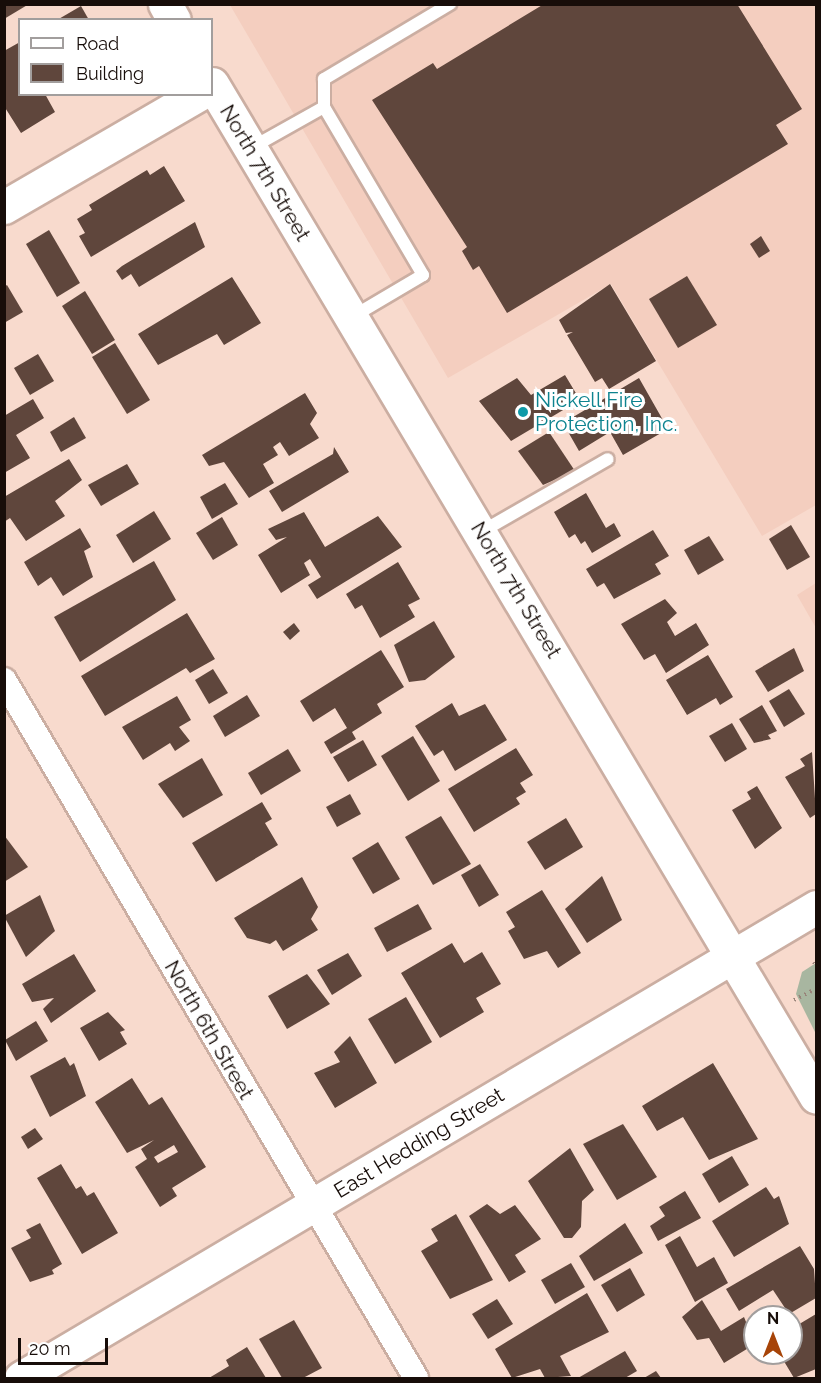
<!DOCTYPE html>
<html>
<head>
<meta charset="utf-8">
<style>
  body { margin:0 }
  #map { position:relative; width:821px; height:1383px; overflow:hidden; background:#f8dacd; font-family:Raleway,sans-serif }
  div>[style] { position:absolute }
  .built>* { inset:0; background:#f4cebf }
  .green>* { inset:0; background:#a8b6a0 }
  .building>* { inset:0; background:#5f463c }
  .path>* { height:4px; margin-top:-2px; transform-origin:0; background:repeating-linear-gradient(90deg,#988379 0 1.5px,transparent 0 6px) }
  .roads { filter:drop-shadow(2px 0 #cbaea2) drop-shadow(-2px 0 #cbaea2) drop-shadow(0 2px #cbaea2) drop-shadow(0 -2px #cbaea2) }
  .lane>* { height:12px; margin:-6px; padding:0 6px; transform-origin:6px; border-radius:6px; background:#fff }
  .street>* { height:24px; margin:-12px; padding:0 12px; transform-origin:12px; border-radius:12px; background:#fff }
  .secondary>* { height:33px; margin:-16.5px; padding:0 16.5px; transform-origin:16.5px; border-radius:16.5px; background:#fff }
  .dots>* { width:16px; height:16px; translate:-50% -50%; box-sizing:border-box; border:3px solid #fff; border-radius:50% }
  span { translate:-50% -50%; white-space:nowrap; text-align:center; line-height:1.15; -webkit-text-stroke:6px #fff; paint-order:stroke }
  .street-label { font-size:21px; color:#170d09 }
  .culture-label { font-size:21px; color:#0d838f }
  .left { translate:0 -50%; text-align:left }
  .frame { position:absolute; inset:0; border:6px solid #170d09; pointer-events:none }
  .legend { position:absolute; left:18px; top:18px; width:195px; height:78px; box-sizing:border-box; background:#fff; border:2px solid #a29e9d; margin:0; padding:8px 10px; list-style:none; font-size:18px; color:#170d09 }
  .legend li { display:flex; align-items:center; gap:12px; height:30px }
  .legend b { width:30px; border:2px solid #a29e9d }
  .north { position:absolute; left:743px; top:1305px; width:60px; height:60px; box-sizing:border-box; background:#fff; border:2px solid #a29e9d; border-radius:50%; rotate:0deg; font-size:16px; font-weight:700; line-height:24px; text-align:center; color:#170d09 }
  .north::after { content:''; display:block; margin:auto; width:21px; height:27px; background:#a74408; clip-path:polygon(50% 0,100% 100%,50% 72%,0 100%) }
  .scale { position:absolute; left:18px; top:1338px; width:90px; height:27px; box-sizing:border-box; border:3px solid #170d09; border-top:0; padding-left:8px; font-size:18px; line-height:21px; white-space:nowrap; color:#170d09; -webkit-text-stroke:4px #fff; paint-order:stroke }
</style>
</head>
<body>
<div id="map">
  <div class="built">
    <div style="clip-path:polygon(230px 5px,816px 5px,816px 505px,762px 536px,611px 284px,448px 378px)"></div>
    <div style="clip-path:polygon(816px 583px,816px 628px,797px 595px)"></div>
  </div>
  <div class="green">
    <div style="clip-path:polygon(816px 963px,816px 1034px,796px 994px,802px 972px)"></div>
  </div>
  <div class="building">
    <div style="clip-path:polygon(4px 4px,29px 4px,4px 19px)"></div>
    <div style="clip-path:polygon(544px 4px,737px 4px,802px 109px,776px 125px,788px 144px,507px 313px,479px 266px,473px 270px,462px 251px,467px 247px,372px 100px,433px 63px,437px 69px)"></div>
    <div style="clip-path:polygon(81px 6px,89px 20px,57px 20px)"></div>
    <div style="clip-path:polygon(20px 42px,20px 94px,45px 94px,55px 112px,21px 133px,4px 106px,4px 51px)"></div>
    <div style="clip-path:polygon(164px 166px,185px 201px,91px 257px,79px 236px,85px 233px,77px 219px,92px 210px,89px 205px,147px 170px,150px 175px)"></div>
    <div style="clip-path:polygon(195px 222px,205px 247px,139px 287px,131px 274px,122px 280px,116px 271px,122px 266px)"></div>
    <div style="clip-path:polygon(49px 230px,80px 283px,57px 297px,26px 244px)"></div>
    <div style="clip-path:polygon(761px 236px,770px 251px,759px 258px,750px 244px)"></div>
    <div style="clip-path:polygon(687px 276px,717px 325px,678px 348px,649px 299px)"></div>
    <div style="clip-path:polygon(232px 277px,261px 323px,224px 345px,217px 334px,158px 365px,138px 334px)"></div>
    <div style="clip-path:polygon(610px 284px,656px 361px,609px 389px,602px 378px,595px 382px,567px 335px,573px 332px,566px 333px,559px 320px)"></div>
    <div style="clip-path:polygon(7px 285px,23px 312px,4px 323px,4px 287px)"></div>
    <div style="clip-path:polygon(85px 291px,115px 340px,92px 354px,62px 306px)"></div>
    <div style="clip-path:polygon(115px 343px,150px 400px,127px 414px,92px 357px)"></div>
    <div style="clip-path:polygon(38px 354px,54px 381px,30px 395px,14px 368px)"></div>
    <div style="clip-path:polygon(565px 375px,580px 400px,511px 441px,479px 401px,517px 378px,531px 395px)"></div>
    <div style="clip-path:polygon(639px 378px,668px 429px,623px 455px,610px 432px,579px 451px,563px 423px)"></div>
    <div style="clip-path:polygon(305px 393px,317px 413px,310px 424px,319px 438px,289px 456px,280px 442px,273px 447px,278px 455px,263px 464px,274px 483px,249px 498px,224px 462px,209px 466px,202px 455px)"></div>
    <div style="clip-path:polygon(33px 399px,44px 418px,16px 435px,30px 458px,4px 473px,4px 416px)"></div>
    <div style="clip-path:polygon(74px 417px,86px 438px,61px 452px,50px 432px)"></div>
    <div style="clip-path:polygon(549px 432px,575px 471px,543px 485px,518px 451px)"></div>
    <div style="clip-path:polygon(334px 447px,349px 472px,282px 512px,269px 491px,333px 454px)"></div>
    <div style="clip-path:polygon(69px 459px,82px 480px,55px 501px,65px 516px,26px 541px,10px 518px,4px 522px,4px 497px)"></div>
    <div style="clip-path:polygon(127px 464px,139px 484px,101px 506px,88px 485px)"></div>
    <div style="clip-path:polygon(225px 483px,238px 504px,212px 519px,200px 497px)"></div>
    <div style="clip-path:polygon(586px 493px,606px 528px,614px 523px,621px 536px,592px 553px,585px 541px,581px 544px,575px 534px,569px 538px,554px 512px)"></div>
    <div style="clip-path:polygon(154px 511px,171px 539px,133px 563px,116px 535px)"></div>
    <div style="clip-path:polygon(304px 512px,325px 547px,378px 516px,402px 547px,317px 599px,308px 585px,321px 577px,310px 559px,304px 563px,310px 575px,281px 593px,258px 555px,287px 537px,276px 540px,268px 529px)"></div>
    <div style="clip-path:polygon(222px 517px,238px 545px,213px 560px,196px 533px)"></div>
    <div style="clip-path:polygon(791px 525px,810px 557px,787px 570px,769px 539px)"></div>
    <div style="clip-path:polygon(80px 528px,91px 547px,84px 551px,93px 577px,63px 596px,51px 577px,38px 586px,24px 562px)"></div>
    <div style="clip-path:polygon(653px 530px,669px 556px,655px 564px,661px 574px,614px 599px,604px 583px,597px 587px,586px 569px)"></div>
    <div style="clip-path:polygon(709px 536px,724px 560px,698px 575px,684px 550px)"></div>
    <div style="clip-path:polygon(154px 561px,176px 600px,80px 662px,54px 617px)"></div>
    <div style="clip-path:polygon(398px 562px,420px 599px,408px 605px,415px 617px,380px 638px,362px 605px,355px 609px,346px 594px)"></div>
    <div style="clip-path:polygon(665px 599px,677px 613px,667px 622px,675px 636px,696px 623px,709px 645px,666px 673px,655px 654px,644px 660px,621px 624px)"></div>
    <div style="clip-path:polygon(187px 613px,215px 659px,190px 673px,186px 668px,105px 716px,81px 676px)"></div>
    <div style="clip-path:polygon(434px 621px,455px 657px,425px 680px,409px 682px,394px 645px)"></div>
    <div style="clip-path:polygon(294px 623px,300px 631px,290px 640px,283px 632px)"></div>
    <div style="clip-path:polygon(794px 648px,804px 671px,768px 692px,755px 671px)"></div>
    <div style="clip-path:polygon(381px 650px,404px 687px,377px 704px,382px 713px,352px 732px,356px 739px,331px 754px,324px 742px,347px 728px,335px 708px,313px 722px,300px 701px)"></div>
    <div style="clip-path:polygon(708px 655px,733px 697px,720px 705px,716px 698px,687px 715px,666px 680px)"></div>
    <div style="clip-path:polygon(213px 669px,228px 693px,209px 704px,195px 680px)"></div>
    <div style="clip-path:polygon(789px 689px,805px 714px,784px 727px,769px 701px)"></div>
    <div style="clip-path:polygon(247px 695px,260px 716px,225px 737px,213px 716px)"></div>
    <div style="clip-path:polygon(177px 696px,191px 720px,179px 727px,190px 741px,175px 751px,170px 743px,143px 760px,122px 727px)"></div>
    <div style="clip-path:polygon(452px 703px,459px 716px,485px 704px,507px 740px,455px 771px,443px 750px,434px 756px,415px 726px)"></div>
    <div style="clip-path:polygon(762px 705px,777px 731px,768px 735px,771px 739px,754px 743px,739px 719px)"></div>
    <div style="clip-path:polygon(732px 723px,747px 749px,725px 762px,709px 736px)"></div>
    <div style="clip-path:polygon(413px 736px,440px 781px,408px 801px,381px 756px)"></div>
    <div style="clip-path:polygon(363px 740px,377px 765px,348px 782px,333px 757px)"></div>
    <div style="clip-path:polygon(516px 748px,533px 775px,520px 783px,526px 792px,516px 798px,520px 804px,474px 832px,448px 789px)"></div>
    <div style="clip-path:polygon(288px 749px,301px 771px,261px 795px,248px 773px)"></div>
    <div style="clip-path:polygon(812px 752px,816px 814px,810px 818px,785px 777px,805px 766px,800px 759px)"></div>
    <div style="clip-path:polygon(202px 758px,223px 795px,183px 818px,158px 784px)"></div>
    <div style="clip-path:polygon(757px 786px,782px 828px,755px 849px,732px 810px,751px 799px,747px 792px)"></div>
    <div style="clip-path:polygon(350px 794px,361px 814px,337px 827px,326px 807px)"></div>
    <div style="clip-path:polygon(262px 802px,272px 819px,265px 823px,278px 845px,216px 882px,192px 843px)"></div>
    <div style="clip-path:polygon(441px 816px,471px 864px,433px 885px,405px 837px)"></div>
    <div style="clip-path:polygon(566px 818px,583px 847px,545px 870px,527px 842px)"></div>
    <div style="clip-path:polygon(4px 835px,28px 867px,4px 882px)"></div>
    <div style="clip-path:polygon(378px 842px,400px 879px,373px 894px,352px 858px)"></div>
    <div style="clip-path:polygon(480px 864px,499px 895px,479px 907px,461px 875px)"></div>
    <div style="clip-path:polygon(602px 876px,622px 920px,587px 943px,565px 909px)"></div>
    <div style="clip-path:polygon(302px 877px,318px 907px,311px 919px,318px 930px,283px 951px,276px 940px,270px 944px,247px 938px,234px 918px)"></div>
    <div style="clip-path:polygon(542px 890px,581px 953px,558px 968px,547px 951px,524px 959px,508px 931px,515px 927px,506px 912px)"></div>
    <div style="clip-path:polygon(40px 895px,55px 931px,26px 957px,4px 916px)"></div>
    <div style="clip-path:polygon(418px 904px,432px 929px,387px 952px,374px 928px)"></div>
    <div style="clip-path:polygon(452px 943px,464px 963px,482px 952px,501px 984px,476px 998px,484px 1012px,440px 1038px,401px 973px)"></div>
    <div style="clip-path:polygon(348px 953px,362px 976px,332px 995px,317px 970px)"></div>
    <div style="clip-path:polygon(74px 954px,96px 991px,51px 1023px,43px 1009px,54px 998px,32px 1002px,22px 984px)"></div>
    <div style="clip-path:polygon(307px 974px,330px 1004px,287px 1029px,268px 996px)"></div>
    <div style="clip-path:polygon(406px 997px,432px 1042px,395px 1064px,368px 1019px)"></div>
    <div style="clip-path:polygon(108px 1012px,125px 1030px,120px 1032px,127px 1044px,99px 1061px,80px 1028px)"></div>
    <div style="clip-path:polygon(36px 1021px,48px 1041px,16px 1061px,5px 1040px)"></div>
    <div style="clip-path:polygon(350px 1036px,377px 1083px,335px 1108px,314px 1073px,340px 1062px,334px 1052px)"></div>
    <div style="clip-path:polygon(65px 1057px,70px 1066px,74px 1063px,86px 1096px,50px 1117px,30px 1076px)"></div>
    <div style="clip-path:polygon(713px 1063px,758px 1139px,709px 1160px,683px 1117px,657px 1131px,642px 1106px)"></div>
    <div style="clip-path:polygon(evenodd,132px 1078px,149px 1105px,162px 1097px,206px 1167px,172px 1188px,177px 1196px,160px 1207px,135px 1167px,147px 1159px,141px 1149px,154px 1140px,127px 1153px,95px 1102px,132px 1078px,174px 1145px,178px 1152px,158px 1163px,154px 1157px,174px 1145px)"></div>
    <div style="clip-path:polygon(623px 1124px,657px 1177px,617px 1200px,583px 1144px)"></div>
    <div style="clip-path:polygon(35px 1128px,43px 1139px,28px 1149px,21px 1137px)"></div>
    <div style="clip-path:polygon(570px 1148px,594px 1190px,582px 1201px,581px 1227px,572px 1238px,564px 1238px,528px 1181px)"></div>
    <div style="clip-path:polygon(732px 1156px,749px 1185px,719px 1203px,702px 1174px)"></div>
    <div style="clip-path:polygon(61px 1164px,76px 1189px,81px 1186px,87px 1196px,94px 1192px,118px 1233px,82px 1254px,37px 1178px)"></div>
    <div style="clip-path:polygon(766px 1187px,774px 1199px,779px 1196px,789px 1224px,734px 1257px,712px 1221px)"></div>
    <div style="clip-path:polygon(685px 1191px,701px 1218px,658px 1241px,650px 1226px,665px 1216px,659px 1207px)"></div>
    <div style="clip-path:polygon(487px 1204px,500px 1214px,515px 1205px,541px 1239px,515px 1255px,526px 1272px,509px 1282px,469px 1216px)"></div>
    <div style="clip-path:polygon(456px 1214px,493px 1280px,450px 1299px,421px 1251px,438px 1241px,431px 1229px)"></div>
    <div style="clip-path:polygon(40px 1223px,62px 1264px,52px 1270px,54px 1274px,30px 1282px,11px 1248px,31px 1238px,26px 1230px)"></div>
    <div style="clip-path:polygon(625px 1223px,643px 1253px,594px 1281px,579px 1256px)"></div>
    <div style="clip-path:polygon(680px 1236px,697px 1267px,714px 1257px,728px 1283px,695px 1302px,665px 1245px)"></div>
    <div style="clip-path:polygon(800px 1246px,814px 1269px,816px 1298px,789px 1314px,773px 1290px,739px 1311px,726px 1289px)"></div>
    <div style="clip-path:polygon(571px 1263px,585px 1287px,555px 1304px,541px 1280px)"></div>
    <div style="clip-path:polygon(630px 1268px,645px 1295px,617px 1312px,601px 1285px)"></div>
    <div style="clip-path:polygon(587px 1293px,609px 1332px,560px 1356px,571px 1376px,545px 1378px,540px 1369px,512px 1378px,495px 1349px)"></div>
    <div style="clip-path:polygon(497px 1299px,513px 1324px,488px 1339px,472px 1314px)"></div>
    <div style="clip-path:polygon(702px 1300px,721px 1331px,744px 1317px,755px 1344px,724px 1363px,709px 1338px,697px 1340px,682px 1317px)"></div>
    <div style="clip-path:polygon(816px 1314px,816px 1369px,794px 1378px,779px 1353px,791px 1353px,791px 1329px)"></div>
    <div style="clip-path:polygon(294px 1320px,322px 1368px,303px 1378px,282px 1378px,259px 1339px)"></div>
    <div style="clip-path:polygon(247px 1347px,266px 1378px,209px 1378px,229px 1366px,226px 1360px)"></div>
    <div style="clip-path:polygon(625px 1351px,637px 1371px,625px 1378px,578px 1378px)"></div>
    <div style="clip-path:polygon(656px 1371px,661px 1378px,644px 1378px)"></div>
  </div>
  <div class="path">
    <div style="left:814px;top:962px;width:4px;rotate:63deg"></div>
    <div style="left:794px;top:1000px;width:25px;rotate:-27deg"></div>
  </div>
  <div class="roads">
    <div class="lane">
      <div style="left:324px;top:107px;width:195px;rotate:59.5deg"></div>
      <div style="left:423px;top:275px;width:82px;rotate:149.4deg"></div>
      <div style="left:251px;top:148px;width:84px;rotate:-29.3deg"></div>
      <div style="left:324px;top:107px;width:28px;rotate:-90deg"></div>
      <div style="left:324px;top:79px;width:147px;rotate:-30.8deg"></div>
      <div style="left:481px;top:532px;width:146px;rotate:-29.9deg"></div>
    </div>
    <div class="street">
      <div style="left:4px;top:680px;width:811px;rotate:59.45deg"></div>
    </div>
    <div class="secondary">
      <div style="left:165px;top:4px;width:18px;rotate:61deg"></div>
      <div style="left:212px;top:84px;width:1179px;rotate:59.19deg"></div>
      <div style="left:4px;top:207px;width:225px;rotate:-30.1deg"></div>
      <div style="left:21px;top:1378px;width:924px;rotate:-30.64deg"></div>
    </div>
  </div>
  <div class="dots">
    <div style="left:523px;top:412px;background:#0f9aa8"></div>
  </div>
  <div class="street-label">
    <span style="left:265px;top:173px;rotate:59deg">North 7th Street</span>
    <span style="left:516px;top:590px;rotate:59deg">North 7th Street</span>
    <span style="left:209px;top:1030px;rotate:60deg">North 6th Street</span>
    <span style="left:419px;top:1143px;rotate:-31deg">East Hedding Street</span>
  </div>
  <div class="culture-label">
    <span class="left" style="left:535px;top:412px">Nickell Fire<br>Protection, Inc.</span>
  </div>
  <div class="frame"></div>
  <ul class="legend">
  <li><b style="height:8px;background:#fff"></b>Road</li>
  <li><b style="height:16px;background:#5f463c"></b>Building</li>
  </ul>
  <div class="north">N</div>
  <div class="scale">20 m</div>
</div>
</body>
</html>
